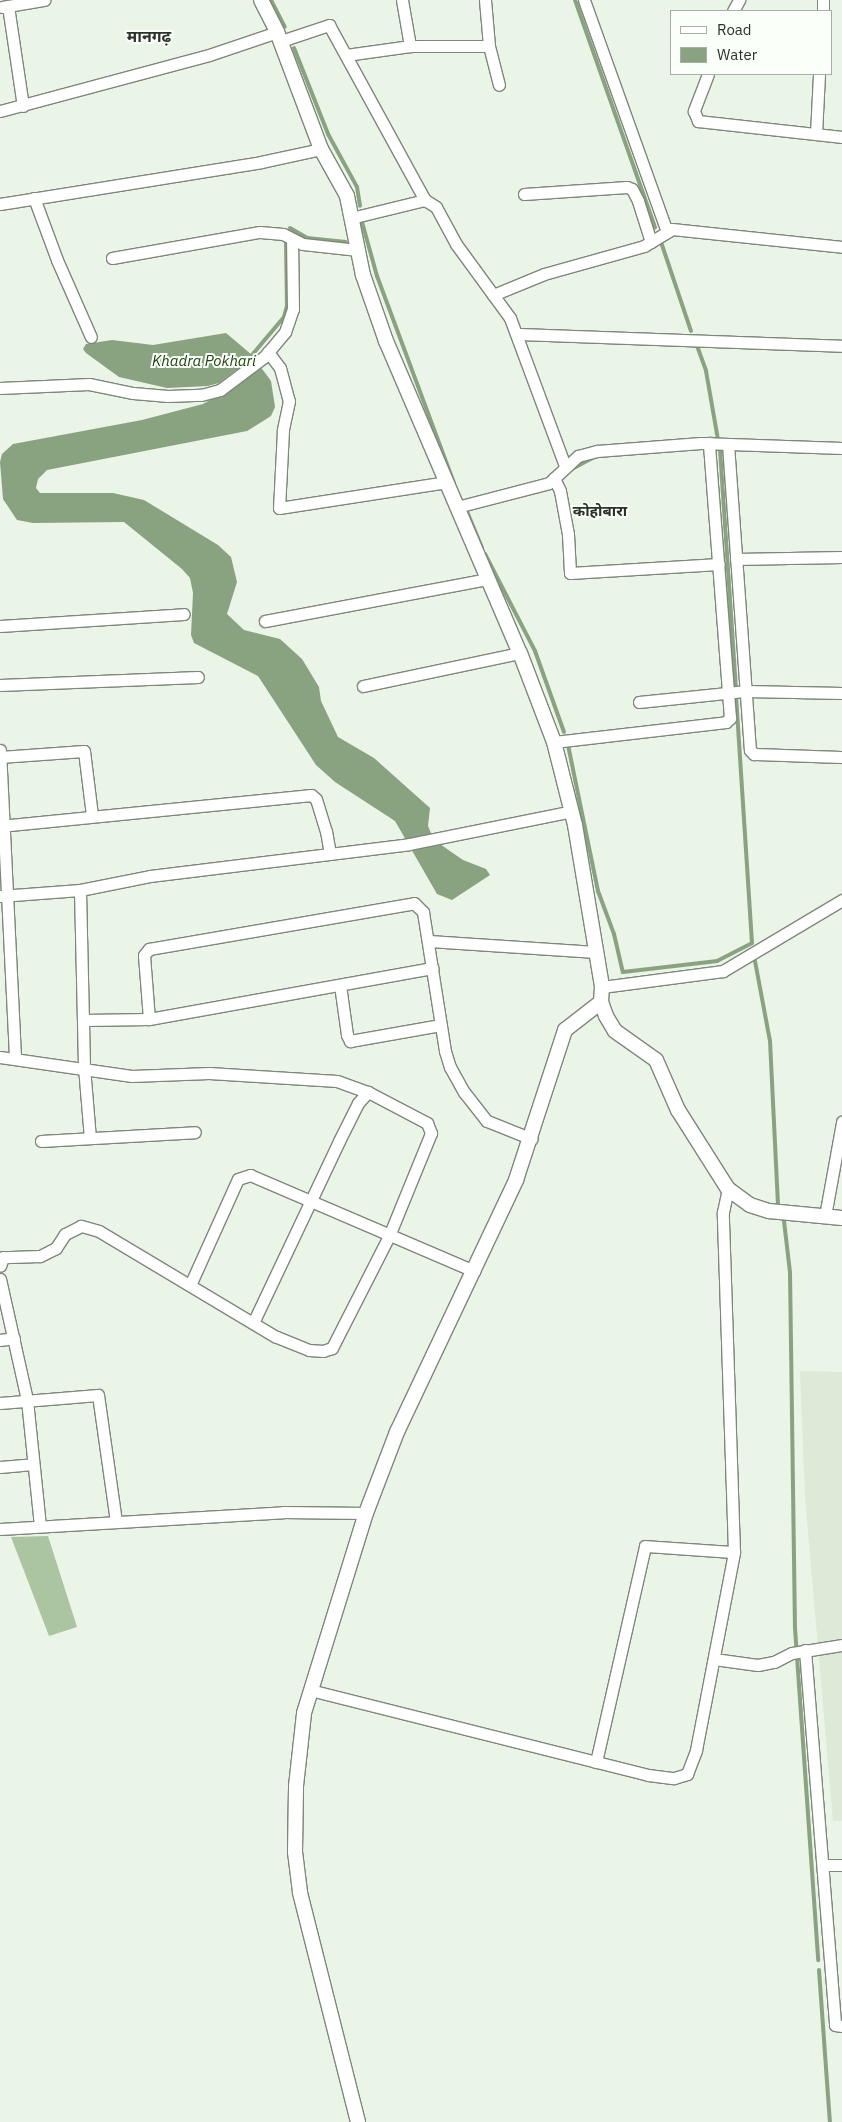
<!DOCTYPE html>
<html>
<head>
<meta charset="utf-8">
<style>
  body { margin:0 }
  #map { position:relative; width:842px; height:2122px; overflow:hidden; background:#eaf4e7; font-family:"IBM Plex Sans","Noto Sans Devanagari",sans-serif }
  div>[style] { position:absolute }
  .built>* { inset:0; background:#dcead7 }
  .forest>* { inset:0; background:#abc5a1 }
  .water>* { inset:0; background:#89a380 }
  .stream>* { height:4px; margin:-2px; padding:0 2px; transform-origin:2px; border-radius:2px; background:#89a380 }
  .roads { filter:drop-shadow(1px 0 #7e877b) drop-shadow(-1px 0 #7e877b) drop-shadow(0 1px #7e877b) drop-shadow(0 -1px #7e877b) }
  .minor>* { height:11px; margin:-5.5px; padding:0 5.5px; transform-origin:5.5px; border-radius:5.5px; background:#fff }
  .tertiary>* { height:14px; margin:-7px; padding:0 7px; transform-origin:7px; border-radius:7px; background:#fff }
  span { translate:-50% -50%; white-space:nowrap; text-align:center; line-height:1.15; -webkit-text-stroke:4px #fbfffa; paint-order:stroke }
  .water-label { font-size:15px; color:#1f410d; font-style:italic }
  .neighbourhood-label { font-size:15px; color:#2d312c; font-weight:700 }
  .quarter-label { font-size:16px; color:#2d312c; font-weight:700 }
  .legend { position:absolute; left:670px; top:10px; width:162px; height:65px; box-sizing:border-box; background:#fbfffa; border:1px solid #a9ada8; margin:0; padding:6px 9px; list-style:none; font-size:15px; color:#2d312c }
  .legend li { display:flex; align-items:center; gap:10px; height:25px }
  .legend b { width:25px; border:1px solid #a9ada8 }
</style>
</head>
<body>
<div id="map">
  <div class="built">
    <div style="clip-path:polygon(800px 1371px,842px 1372px,842px 1821px,833px 1821px,805px 1496px)"></div>
  </div>
  <div class="forest">
    <div style="clip-path:polygon(48px 1536px,77px 1627px,49px 1636px,11px 1537px)"></div>
  </div>
  <div class="water">
    <div style="clip-path:polygon(226px 333px,252px 355px,271px 381px,275px 407px,271px 416px,247px 431px,47px 470px,38px 479px,36px 488px,40px 493px,113px 493px,144px 500px,218px 545px,231px 557px,237px 582px,227px 614px,244px 630px,280px 639px,302px 659px,319px 687px,321px 701px,338px 737px,374px 758px,430px 808px,428px 826px,434px 840px,463px 860px,486px 869px,490px 875px,452px 900px,437px 894px,395px 821px,335px 782px,316px 765px,258px 676px,194px 643px,191px 635px,193px 593px,190px 578px,182px 569px,124px 522px,33px 523px,17px 520px,3px 499px,0 462px,2px 454px,13px 444px,142px 420px,203px 404px,243px 380px,243px 371px,236px 370px,219px 383px,208px 386px,167px 388px,119px 377px,86px 353px,83px 349px,86px 344px,112px 340px,153px 345px)"></div>
  </div>
  <div class="stream">
    <div style="left:271px;top:0;width:30px;rotate:63deg"></div>
    <div style="left:575px;top:0;width:241px;rotate:70.6deg"></div>
    <div style="left:294px;top:48px;width:92px;rotate:68.4deg"></div>
    <div style="left:328px;top:134px;width:60px;rotate:61.3deg"></div>
    <div style="left:357px;top:187px;width:19px;rotate:81deg"></div>
    <div style="left:362px;top:222px;width:56px;rotate:74.5deg"></div>
    <div style="left:377px;top:276px;width:221px;rotate:69.6deg"></div>
    <div style="left:290px;top:228px;width:20px;rotate:30deg"></div>
    <div style="left:307px;top:238px;width:39px;rotate:6deg"></div>
    <div style="left:660px;top:239px;width:97px;rotate:71.4deg"></div>
    <div style="left:696px;top:343px;width:30px;rotate:70deg"></div>
    <div style="left:706px;top:371px;width:70px;rotate:80.1deg"></div>
    <div style="left:252px;top:355px;width:50px;rotate:-49.9deg"></div>
    <div style="left:284px;top:317px;width:11px;rotate:-75deg"></div>
    <div style="left:287px;top:306px;width:65px;rotate:-90.9deg"></div>
    <div style="left:720px;top:449px;width:240px;rotate:86.2deg"></div>
    <div style="left:570px;top:470px;width:27px;rotate:-28deg"></div>
    <div style="left:466px;top:509px;width:42px;rotate:67.7deg"></div>
    <div style="left:485px;top:554px;width:109px;rotate:62.7deg"></div>
    <div style="left:535px;top:651px;width:86px;rotate:70.3deg"></div>
    <div style="left:568px;top:745px;width:149px;rotate:78.4deg"></div>
    <div style="left:598px;top:891px;width:46px;rotate:69.6deg"></div>
    <div style="left:614px;top:934px;width:39px;rotate:77deg"></div>
    <div style="left:623px;top:972px;width:95px;rotate:-6.7deg"></div>
    <div style="left:717px;top:961px;width:39px;rotate:-27deg"></div>
    <div style="left:752px;top:943px;width:248px;rotate:-93.7deg"></div>
    <div style="left:755px;top:961px;width:81px;rotate:79.4deg"></div>
    <div style="left:770px;top:1041px;width:166px;rotate:87.2deg"></div>
    <div style="left:784px;top:1221px;width:51px;rotate:83.3deg"></div>
    <div style="left:790px;top:1272px;width:356px;rotate:89.2deg"></div>
    <div style="left:795px;top:1628px;width:333px;rotate:86deg"></div>
    <div style="left:819px;top:1970px;width:152px;rotate:85.9deg"></div>
  </div>
  <div class="roads">
    <div class="minor">
      <div style="left:402px;top:0;width:47px;rotate:80.1deg"></div>
      <div style="left:485px;top:0;width:46px;rotate:85deg"></div>
      <div style="left:489px;top:46px;width:40px;rotate:75.6deg"></div>
      <div style="left:584px;top:0;width:246px;rotate:70.3deg"></div>
      <div style="left:8px;top:6px;width:101px;rotate:81.5deg"></div>
      <div style="left:2px;top:7px;width:43px;rotate:-9.5deg"></div>
      <div style="left:733px;top:11px;width:13px;rotate:-61deg"></div>
      <div style="left:823px;top:11px;width:11px;rotate:-90deg"></div>
      <div style="left:281px;top:41px;width:51px;rotate:-18.4deg"></div>
      <div style="left:329px;top:25px;width:200px;rotate:61.3deg"></div>
      <div style="left:346px;top:55px;width:65px;rotate:-8deg"></div>
      <div style="left:410px;top:46px;width:79px"></div>
      <div style="left:708px;top:74px;width:40px;rotate:111deg"></div>
      <div style="left:694px;top:111px;width:11px;rotate:68deg"></div>
      <div style="left:698px;top:121px;width:145px;rotate:6.3deg"></div>
      <div style="left:0;top:111px;width:216px;rotate:-15deg"></div>
      <div style="left:209px;top:55px;width:72px;rotate:-18.7deg"></div>
      <div style="left:816px;top:134px;width:60px;rotate:-87.1deg"></div>
      <div style="left:524px;top:194px;width:103px;rotate:-3.9deg"></div>
      <div style="left:627px;top:187px;width:5px;rotate:22deg"></div>
      <div style="left:632px;top:189px;width:13px;rotate:63deg"></div>
      <div style="left:638px;top:201px;width:43px;rotate:72.4deg"></div>
      <div style="left:34px;top:198px;width:66px;rotate:69.6deg"></div>
      <div style="left:57px;top:260px;width:84px;rotate:66.2deg"></div>
      <div style="left:0;top:204px;width:264px;rotate:-9.1deg"></div>
      <div style="left:261px;top:162px;width:61px;rotate:-12.2deg"></div>
      <div style="left:351px;top:218px;width:76px;rotate:-13.7deg"></div>
      <div style="left:425px;top:200px;width:13px;rotate:32deg"></div>
      <div style="left:436px;top:207px;width:42px;rotate:61.6deg"></div>
      <div style="left:456px;top:244px;width:92px;rotate:53.9deg"></div>
      <div style="left:510px;top:318px;width:158px;rotate:69.6deg"></div>
      <div style="left:112px;top:258px;width:150px;rotate:-10deg"></div>
      <div style="left:260px;top:232px;width:23px;rotate:5deg"></div>
      <div style="left:283px;top:234px;width:22px;rotate:27deg"></div>
      <div style="left:303px;top:244px;width:55px;rotate:6.2deg"></div>
      <div style="left:493px;top:295px;width:55px;rotate:-22.4deg"></div>
      <div style="left:544px;top:274px;width:104px;rotate:-15.6deg"></div>
      <div style="left:644px;top:246px;width:33px;rotate:-31deg"></div>
      <div style="left:672px;top:229px;width:171px;rotate:6deg"></div>
      <div style="left:518px;top:334px;width:324px;rotate:2.1deg"></div>
      <div style="left:268px;top:352px;width:20px;rotate:53deg"></div>
      <div style="left:280px;top:368px;width:34px;rotate:75deg"></div>
      <div style="left:289px;top:401px;width:30px;rotate:102deg"></div>
      <div style="left:283px;top:430px;width:78px;rotate:92.9deg"></div>
      <div style="left:279px;top:508px;width:170px;rotate:-8.8deg"></div>
      <div style="left:0;top:388px;width:89px;rotate:-2.6deg"></div>
      <div style="left:89px;top:384px;width:45px;rotate:11.6deg"></div>
      <div style="left:133px;top:393px;width:35px;rotate:5deg"></div>
      <div style="left:168px;top:396px;width:33px;rotate:-2deg"></div>
      <div style="left:201px;top:395px;width:20px;rotate:-15deg"></div>
      <div style="left:220px;top:390px;width:55px;rotate:-36.9deg"></div>
      <div style="left:264px;top:357px;width:33px;rotate:-50deg"></div>
      <div style="left:285px;top:332px;width:24px;rotate:-71deg"></div>
      <div style="left:293px;top:309px;width:70px;rotate:-90.8deg"></div>
      <div style="left:728px;top:444px;width:307px;rotate:85.9deg"></div>
      <div style="left:750px;top:750px;width:6px;rotate:45deg"></div>
      <div style="left:754px;top:754px;width:88px;rotate:2deg"></div>
      <div style="left:554px;top:478px;width:14px;rotate:65deg"></div>
      <div style="left:560px;top:491px;width:44px;rotate:79.5deg"></div>
      <div style="left:568px;top:534px;width:39px;rotate:87deg"></div>
      <div style="left:570px;top:573px;width:149px;rotate:-3.5deg"></div>
      <div style="left:457px;top:507px;width:95px;rotate:-14.6deg"></div>
      <div style="left:549px;top:483px;width:40px;rotate:-43deg"></div>
      <div style="left:578px;top:456px;width:20px;rotate:-15deg"></div>
      <div style="left:597px;top:451px;width:104px;rotate:-4.4deg"></div>
      <div style="left:701px;top:443px;width:141px;rotate:2deg"></div>
      <div style="left:736px;top:559px;width:106px;rotate:-1.1deg"></div>
      <div style="left:265px;top:621px;width:227px;rotate:-10.7deg"></div>
      <div style="left:0;top:626px;width:184px;rotate:-3.7deg"></div>
      <div style="left:0;top:685px;width:198px;rotate:-2.3deg"></div>
      <div style="left:363px;top:686px;width:160px;rotate:-11.9deg"></div>
      <div style="left:639px;top:702px;width:108px;rotate:-5.9deg"></div>
      <div style="left:746px;top:691px;width:96px;rotate:1.2deg"></div>
      <div style="left:554px;top:742px;width:173px;rotate:-6.6deg"></div>
      <div style="left:726px;top:722px;width:6px;rotate:-45deg"></div>
      <div style="left:730px;top:718px;width:276px;rotate:-94.4deg"></div>
      <div style="left:0;top:750px;width:308px;rotate:87.2deg"></div>
      <div style="left:0;top:757px;width:84px;rotate:-4.1deg"></div>
      <div style="left:84px;top:751px;width:64px;rotate:82.9deg"></div>
      <div style="left:0;top:826px;width:313px;rotate:-5.7deg"></div>
      <div style="left:311px;top:795px;width:6px;rotate:39deg"></div>
      <div style="left:316px;top:799px;width:34px;rotate:73deg"></div>
      <div style="left:326px;top:831px;width:23px;rotate:80deg"></div>
      <div style="left:80px;top:890px;width:177px;rotate:88.7deg"></div>
      <div style="left:84px;top:1067px;width:71px;rotate:85.2deg"></div>
      <div style="left:0;top:896px;width:80px;rotate:-4.3deg"></div>
      <div style="left:80px;top:890px;width:71px;rotate:-11.3deg"></div>
      <div style="left:150px;top:876px;width:261px;rotate:-7deg"></div>
      <div style="left:409px;top:844px;width:166px;rotate:-11.4deg"></div>
      <div style="left:429px;top:941px;width:167px;rotate:3.8deg"></div>
      <div style="left:340px;top:985px;width:50px;rotate:82deg"></div>
      <div style="left:347px;top:1035px;width:7px;rotate:63deg"></div>
      <div style="left:350px;top:1041px;width:92px;rotate:-10deg"></div>
      <div style="left:602px;top:987px;width:122px;rotate:-7.5deg"></div>
      <div style="left:723px;top:971px;width:139px;rotate:-30.8deg"></div>
      <div style="left:149px;top:1019px;width:64px;rotate:-94.5deg"></div>
      <div style="left:144px;top:955px;width:8px;rotate:-50deg"></div>
      <div style="left:149px;top:949px;width:269px;rotate:-9.8deg"></div>
      <div style="left:414px;top:903px;width:13px;rotate:45deg"></div>
      <div style="left:423px;top:912px;width:141px;rotate:81deg"></div>
      <div style="left:445px;top:1051px;width:17px;rotate:73deg"></div>
      <div style="left:450px;top:1067px;width:29px;rotate:61deg"></div>
      <div style="left:464px;top:1092px;width:37px;rotate:52deg"></div>
      <div style="left:487px;top:1121px;width:48px;rotate:21.8deg"></div>
      <div style="left:84px;top:1020px;width:65px;rotate:-0.9deg"></div>
      <div style="left:149px;top:1019px;width:288px;rotate:-10.2deg"></div>
      <div style="left:0;top:1057px;width:133px;rotate:8.2deg"></div>
      <div style="left:132px;top:1076px;width:77px;rotate:-2.2deg"></div>
      <div style="left:209px;top:1073px;width:128px;rotate:3.6deg"></div>
      <div style="left:337px;top:1081px;width:33px;rotate:20deg"></div>
      <div style="left:368px;top:1092px;width:67px;rotate:27.7deg"></div>
      <div style="left:427px;top:1123px;width:11px;rotate:68deg"></div>
      <div style="left:431px;top:1133px;width:111px;rotate:112.2deg"></div>
      <div style="left:389px;top:1236px;width:126px;rotate:117deg"></div>
      <div style="left:332px;top:1348px;width:9px;rotate:162deg"></div>
      <div style="left:323px;top:1351px;width:14px;rotate:-176deg"></div>
      <div style="left:309px;top:1350px;width:35px;rotate:-158deg"></div>
      <div style="left:276px;top:1337px;width:206px;rotate:-149.1deg"></div>
      <div style="left:99px;top:1231px;width:19px;rotate:-164deg"></div>
      <div style="left:81px;top:1226px;width:18px;rotate:153deg"></div>
      <div style="left:65px;top:1234px;width:17px;rotate:123deg"></div>
      <div style="left:56px;top:1248px;width:18px;rotate:153deg"></div>
      <div style="left:40px;top:1256px;width:37px;rotate:178deg"></div>
      <div style="left:3px;top:1257px;width:9px;rotate:108deg"></div>
      <div style="left:41px;top:1141px;width:154px;rotate:-3.3deg"></div>
      <div style="left:825px;top:1216px;width:96px;rotate:-79.7deg"></div>
      <div style="left:0;top:1279px;width:124px;rotate:77.4deg"></div>
      <div style="left:27px;top:1400px;width:127px;rotate:84.1deg"></div>
      <div style="left:191px;top:1283px;width:114px;rotate:-65.7deg"></div>
      <div style="left:238px;top:1179px;width:13px;rotate:-18deg"></div>
      <div style="left:250px;top:1175px;width:244px;rotate:23.2deg"></div>
      <div style="left:253px;top:1323px;width:201px;rotate:-64.7deg"></div>
      <div style="left:339px;top:1141px;width:42px;rotate:-63.4deg"></div>
      <div style="left:358px;top:1103px;width:15px;rotate:-48deg"></div>
      <div style="left:0;top:1340px;width:14px;rotate:-8deg"></div>
      <div style="left:0;top:1403px;width:98px;rotate:-4.7deg"></div>
      <div style="left:98px;top:1395px;width:127px;rotate:81.9deg"></div>
      <div style="left:0;top:1467px;width:33px;rotate:-5deg"></div>
      <div style="left:0;top:1529px;width:284px;rotate:-3.4deg"></div>
      <div style="left:283px;top:1512px;width:83px;rotate:0.7deg"></div>
      <div style="left:805px;top:1650px;width:376px;rotate:85.4deg"></div>
      <div style="left:835px;top:2025px;width:7px;rotate:8deg"></div>
      <div style="left:714px;top:1659px;width:44px;rotate:7.8deg"></div>
      <div style="left:758px;top:1665px;width:16px;rotate:-11deg"></div>
      <div style="left:774px;top:1662px;width:20px;rotate:-27deg"></div>
      <div style="left:792px;top:1653px;width:51px;rotate:-9.1deg"></div>
      <div style="left:310px;top:1690px;width:349px;rotate:14.1deg"></div>
      <div style="left:648px;top:1775px;width:26px;rotate:7deg"></div>
      <div style="left:674px;top:1778px;width:14px;rotate:-17deg"></div>
      <div style="left:687px;top:1774px;width:26px;rotate:-69deg"></div>
      <div style="left:696px;top:1750px;width:202px;rotate:-79.1deg"></div>
      <div style="left:734px;top:1552px;width:340px;rotate:-91.9deg"></div>
      <div style="left:723px;top:1212px;width:24px;rotate:-78deg"></div>
      <div style="left:596px;top:1762px;width:221px;rotate:-77.2deg"></div>
      <div style="left:645px;top:1546px;width:89px;rotate:3.9deg"></div>
      <div style="left:823px;top:1865px;width:19px"></div>
    </div>
    <div class="tertiary">
      <div style="left:261px;top:0;width:36px;rotate:63deg"></div>
      <div style="left:277px;top:32px;width:125px;rotate:69.4deg"></div>
      <div style="left:321px;top:149px;width:54px;rotate:61deg"></div>
      <div style="left:347px;top:196px;width:81px;rotate:78.6deg"></div>
      <div style="left:363px;top:275px;width:70px;rotate:70.8deg"></div>
      <div style="left:386px;top:341px;width:340px;rotate:66.8deg"></div>
      <div style="left:520px;top:653px;width:95px;rotate:69.1deg"></div>
      <div style="left:554px;top:742px;width:86px;rotate:75.8deg"></div>
      <div style="left:575px;top:825px;width:164px;rotate:80.5deg"></div>
      <div style="left:602px;top:987px;width:15px;rotate:94deg"></div>
      <div style="left:601px;top:1002px;width:15px;rotate:70deg"></div>
      <div style="left:606px;top:1016px;width:17px;rotate:59deg"></div>
      <div style="left:615px;top:1031px;width:50px;rotate:35.3deg"></div>
      <div style="left:656px;top:1060px;width:55px;rotate:66.3deg"></div>
      <div style="left:678px;top:1110px;width:93px;rotate:57.7deg"></div>
      <div style="left:728px;top:1189px;width:27px;rotate:36deg"></div>
      <div style="left:750px;top:1205px;width:20px;rotate:18deg"></div>
      <div style="left:769px;top:1211px;width:73px;rotate:5.5deg"></div>
      <div style="left:358px;top:2122px;width:237px;rotate:-104.2deg"></div>
      <div style="left:300px;top:1892px;width:40px;rotate:-97.1deg"></div>
      <div style="left:295px;top:1852px;width:66px;rotate:-89.1deg"></div>
      <div style="left:296px;top:1786px;width:73px;rotate:-83.7deg"></div>
      <div style="left:304px;top:1713px;width:209px;rotate:-72.8deg"></div>
      <div style="left:366px;top:1513px;width:87px;rotate:-69.1deg"></div>
      <div style="left:397px;top:1432px;width:279px;rotate:-64.7deg"></div>
      <div style="left:516px;top:1180px;width:158px;rotate:-71.9deg"></div>
      <div style="left:565px;top:1030px;width:46px;rotate:-37.9deg"></div>
    </div>
  </div>
  <div class="water-label">
    <span style="left:204px;top:361px">Khadra Pokhari</span>
  </div>
  <div class="neighbourhood-label">
    <span style="left:600px;top:511px">कोहोबारा</span>
  </div>
  <div class="quarter-label">
    <span style="left:149px;top:36px">मानगढ़</span>
  </div>
  <ul class="legend">
  <li><b style="height:6px;background:#fff"></b>Road</li>
  <li><b style="height:14px;background:#89a380"></b>Water</li>
  </ul>
</div>
</body>
</html>
